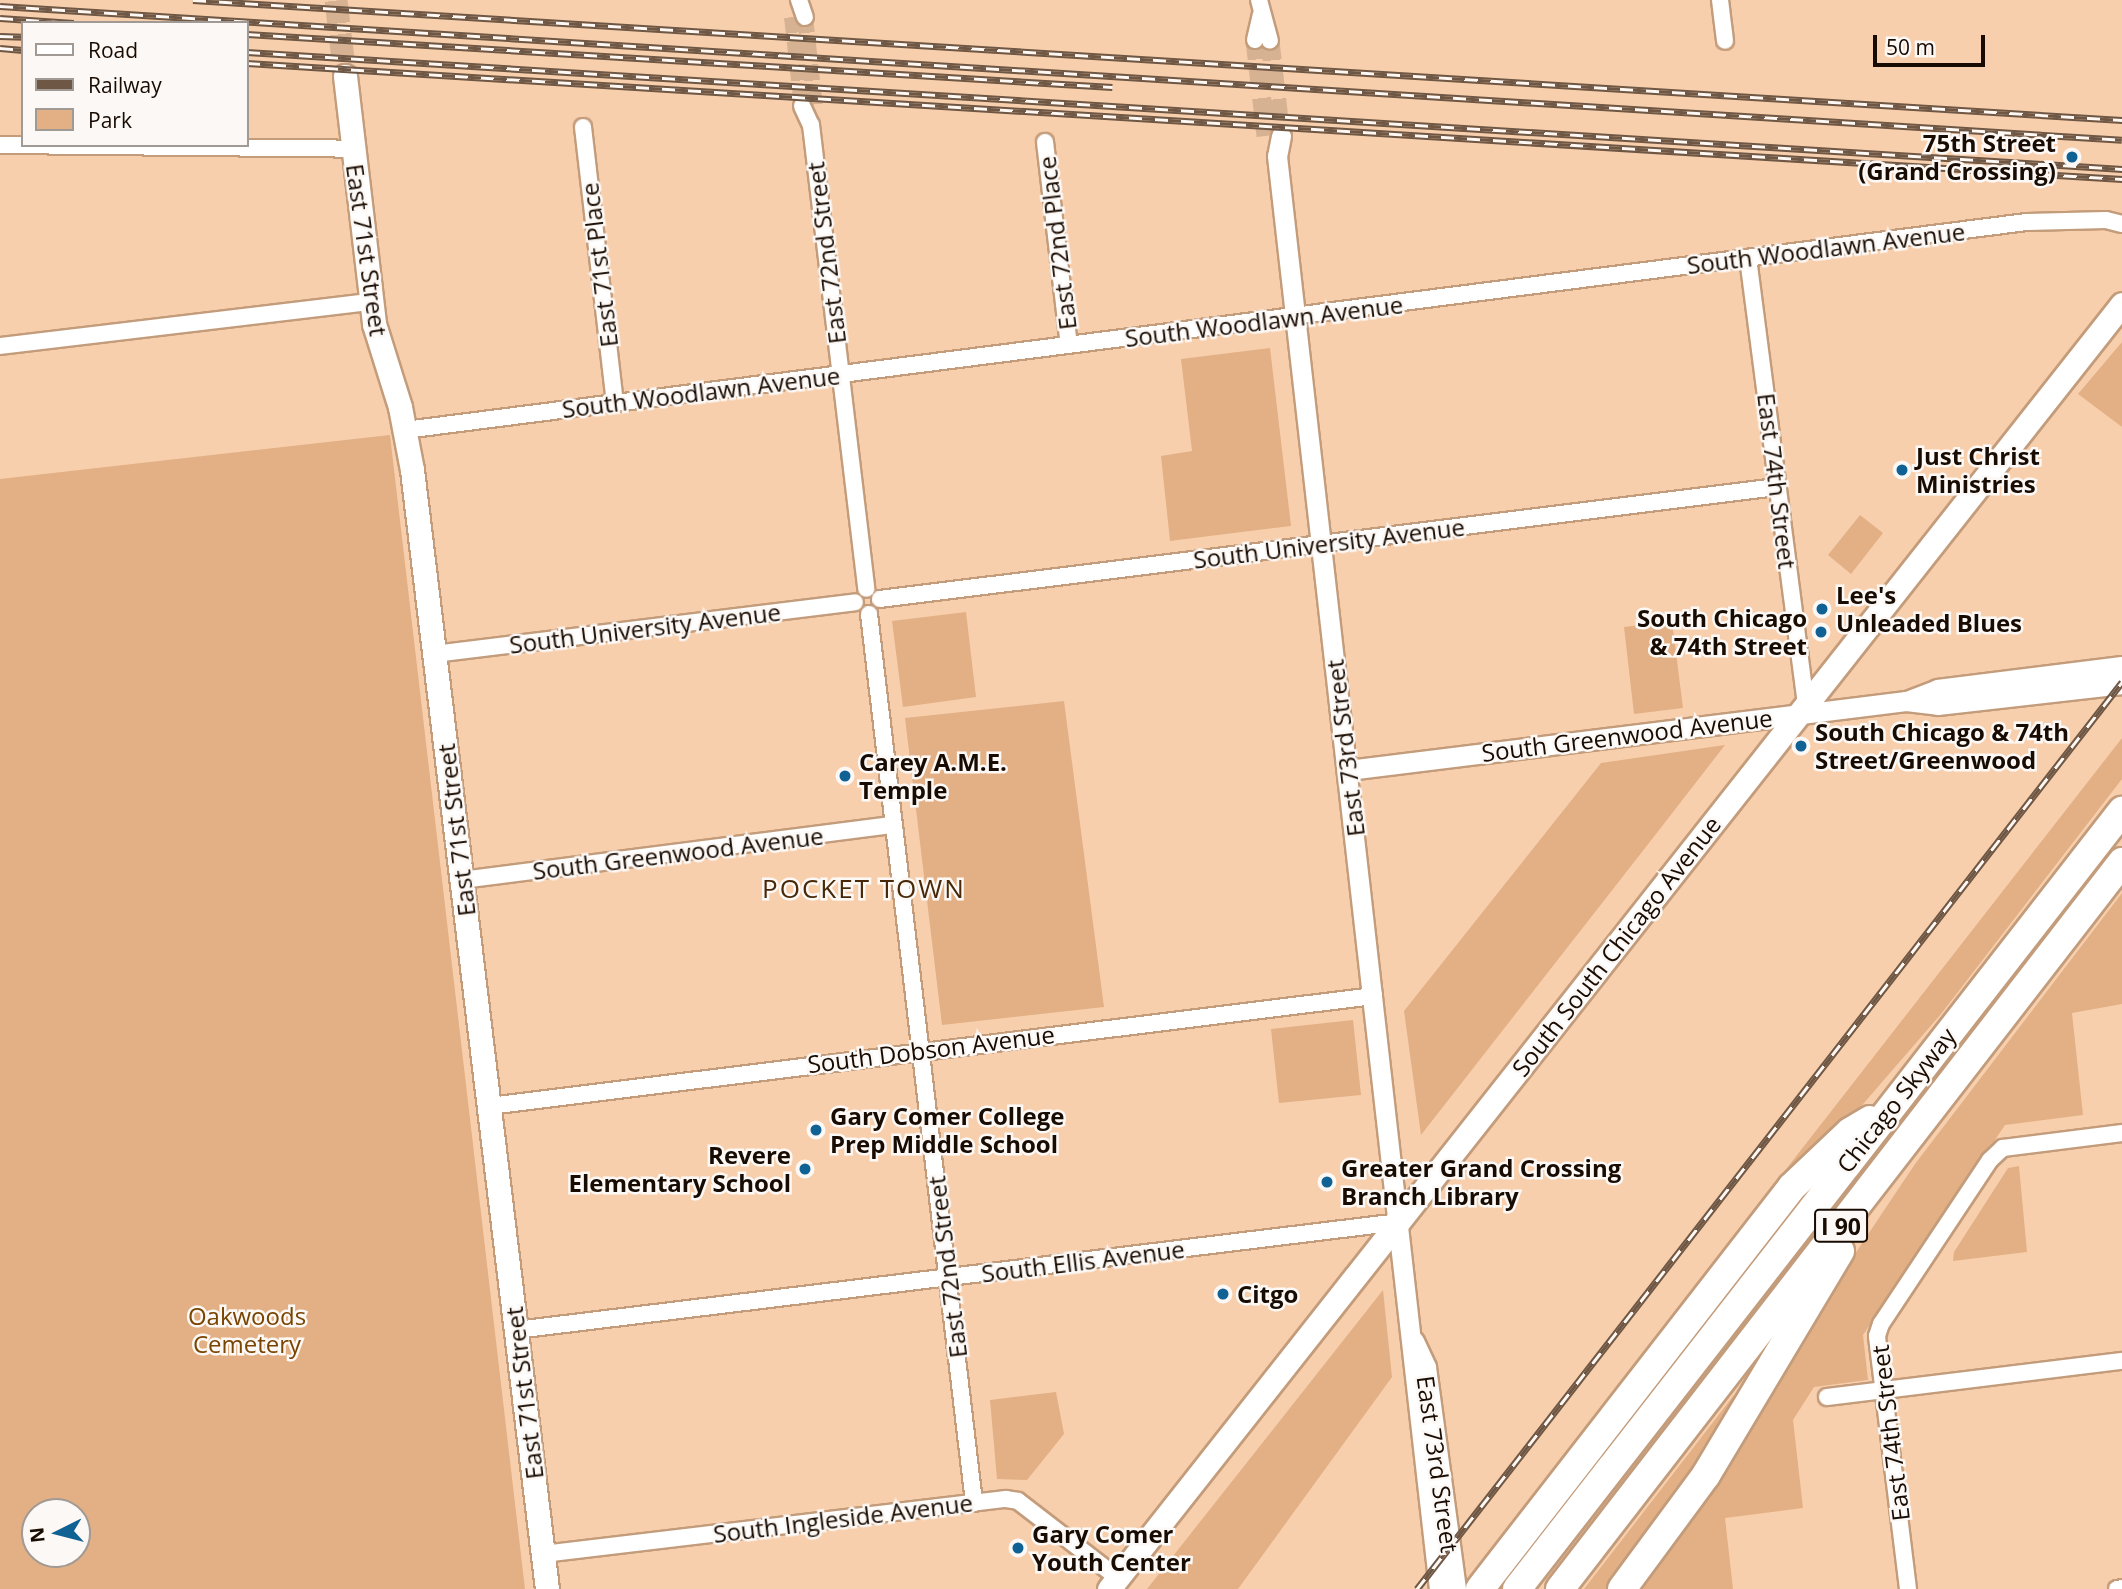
<!DOCTYPE html>
<html>
<head>
<meta charset="utf-8">
<style>
  body { margin:0 }
  #map { position:relative; width:2122px; height:1589px; overflow:hidden; background:#f8cfad; font-family:"Open Sans",sans-serif }
  div>[style] { position:absolute }
  .green>* { inset:0; background:#e2b084 }
  .minor-tunnel>* { height:16px; margin-top:-8px; transform-origin:0; background:repeating-linear-gradient(90deg,#d6b293 0 16px,transparent 0 24px) }
  .tertiary-tunnel>* { height:19px; margin-top:-9.5px; transform-origin:0; background:repeating-linear-gradient(90deg,#d6b293 0 19px,transparent 0 29px) }
  .secondary-tunnel>* { height:23px; margin-top:-11.5px; transform-origin:0; background:repeating-linear-gradient(90deg,#d6b293 0 23px,transparent 0 34px) }
  .roads { filter:drop-shadow(2px 0 #c39c7b) drop-shadow(-2px 0 #c39c7b) drop-shadow(0 2px #c39c7b) drop-shadow(0 -2px #c39c7b) }
  .minor>* { height:16px; margin:-8px; padding:0 8px; transform-origin:8px; border-radius:8px; background:#fff }
  .tertiary>* { height:19px; margin:-9.5px; padding:0 9.5px; transform-origin:9.5px; border-radius:9.5px; background:#fff }
  .secondary>* { height:23px; margin:-11.5px; padding:0 11.5px; transform-origin:11.5px; border-radius:11.5px; background:#fff }
  .motorway>* { height:28px; margin:-14px; padding:0 14px; transform-origin:14px; border-radius:14px; background:#fff }
  .rail>* { height:7px; margin-top:-3.5px; transform-origin:0; background:repeating-linear-gradient(90deg,#fcf8f5 0 13px,#6e5744 0 26px); box-sizing:border-box; border-block:2px solid #6e5744 }
  .dots>* { width:19px; height:19px; translate:-50% -50%; box-sizing:border-box; border:4px solid #fcf8f5; border-radius:50% }
  span { translate:-50% -50%; white-space:nowrap; text-align:center; line-height:1.15; -webkit-text-stroke:5px #fcf8f5; paint-order:stroke }
  .shield-label span { padding:2px 5px; background:#fcf8f5; border:2px solid; border-radius:5px; -webkit-text-stroke-width:0 }
  .shield-label { font-size:23px; color:#180b02; font-weight:700 }
  .poi-label { font-size:24px; color:#180b02; font-weight:700 }
  .right { translate:-100% -50%; text-align:right }
  .left { translate:0 -50%; text-align:left }
  .street-label { font-size:24px; color:#180b02 }
  .park-label { font-size:24px; color:#794401 }
  .neighbourhood-label { font-size:26px; color:#482807; letter-spacing:2px }
  .legend { position:absolute; left:21px; top:21px; width:228px; height:126px; box-sizing:border-box; background:#fcf8f5; border:2px solid #a19994; margin:0; padding:9px 12px; list-style:none; font-size:21px; color:#180b02 }
  .legend li { display:flex; align-items:center; gap:14px; height:35px }
  .legend b { width:35px; border:2px solid #a19994 }
  .north { position:absolute; left:21px; top:1498px; width:70px; height:70px; box-sizing:border-box; background:#fcf8f5; border:2px solid #a19994; border-radius:50%; rotate:264deg; font-size:19px; font-weight:700; line-height:28px; text-align:center; color:#180b02 }
  .north::after { content:''; display:block; margin:auto; width:24px; height:32px; background:#106294; clip-path:polygon(50% 0,100% 100%,50% 72%,0 100%) }
  .scale { position:absolute; left:1873px; top:35px; width:112px; height:32px; box-sizing:border-box; border:4px solid #180b02; border-top:0; padding-left:9px; font-size:21px; line-height:24px; white-space:nowrap; color:#180b02; -webkit-text-stroke:5px #fcf8f5; paint-order:stroke }
</style>
</head>
<body>
<div id="map">
  <div class="green">
    <div style="clip-path:polygon(2122px 342px,2122px 427px,2078px 394px)"></div>
    <div style="clip-path:polygon(1270px 348px,1291px 526px,1170px 541px,1161px 456px,1192px 451px,1181px 359px)"></div>
    <div style="clip-path:polygon(evenodd,390px 435px,525px 1589px,0 1589px,0 479px,390px 435px,35px 1512px,77px 1512px,77px 1554px,35px 1554px,35px 1512px)"></div>
    <div style="clip-path:polygon(1860px 515px,1883px 533px,1851px 574px,1828px 555px)"></div>
    <div style="clip-path:polygon(966px 612px,976px 697px,903px 707px,892px 621px)"></div>
    <div style="clip-path:polygon(1672px 621px,1683px 708px,1634px 714px,1624px 627px)"></div>
    <div style="clip-path:polygon(1064px 701px,1104px 1007px,942px 1025px,905px 718px)"></div>
    <div style="clip-path:polygon(2122px 738px,2122px 779px,1941px 1014px,1838px 1133px,1475px 1577px,1617px 1386px)"></div>
    <div style="clip-path:polygon(1725px 745px,1656px 834px,1421px 1135px,1404px 1011px,1601px 763px)"></div>
    <div style="clip-path:polygon(2122px 893px,2122px 1004px,2072px 1013px,2083px 1115px,2005px 1125px,1863px 1335px,1868px 1380px,1814px 1387px,1793px 1420px,1803px 1508px,1725px 1518px,1733px 1589px,1631px 1589px,1915px 1164px)"></div>
    <div style="clip-path:polygon(1353px 1020px,1361px 1095px,1279px 1103px,1271px 1029px)"></div>
    <div style="clip-path:polygon(2019px 1166px,2027px 1252px,1953px 1261px,1954px 1252px,2008px 1168px)"></div>
    <div style="clip-path:polygon(1383px 1290px,1392px 1377px,1238px 1589px,1147px 1589px)"></div>
    <div style="clip-path:polygon(1056px 1392px,1064px 1434px,1027px 1480px,997px 1479px,990px 1400px)"></div>
    <div style="clip-path:polygon(1734px 1395px,1741px 1401px,1613px 1589px,1584px 1589px)"></div>
  </div>
  <div class="minor-tunnel">
    <div style="left:792px;top:17px;width:90px;rotate:83.6deg"></div>
    <div style="left:805px;top:17px;width:91px;rotate:83.7deg"></div>
  </div>
  <div class="tertiary-tunnel">
    <div style="left:1255px;top:40px;width:96px;rotate:83.4deg"></div>
    <div style="left:1270px;top:41px;width:96px;rotate:83.4deg"></div>
  </div>
  <div class="secondary-tunnel">
    <div style="left:336px;top:0;width:77px;rotate:83.2deg"></div>
  </div>
  <div class="roads">
    <div class="minor">
      <div style="left:799px;top:0;width:18px;rotate:71deg"></div>
      <div style="left:1259px;top:0;width:42px;rotate:75deg"></div>
      <div style="left:1720px;top:0;width:41px;rotate:83deg"></div>
      <div style="left:1255px;top:40px;width:26px;rotate:-77deg"></div>
      <div style="left:802px;top:106px;width:21px;rotate:65deg"></div>
      <div style="left:811px;top:125px;width:467px;rotate:83.2deg"></div>
      <div style="left:583px;top:127px;width:278px;rotate:83.4deg"></div>
      <div style="left:1045px;top:142px;width:204px;rotate:83.3deg"></div>
      <div style="left:0;top:145px;width:353px;rotate:0.6deg"></div>
      <div style="left:1748px;top:258px;width:450px;rotate:82.6deg"></div>
      <div style="left:0;top:346px;width:374px;rotate:-6.8deg"></div>
      <div style="left:405px;top:430px;width:1635px;rotate:-7.31deg"></div>
      <div style="left:2027px;top:222px;width:79px;rotate:-1.5deg"></div>
      <div style="left:2106px;top:220px;width:16px;rotate:14deg"></div>
      <div style="left:880px;top:599px;width:904px;rotate:-7.12deg"></div>
      <div style="left:869px;top:614px;width:895px;rotate:83.26deg"></div>
      <div style="left:434px;top:654px;width:424px;rotate:-7deg"></div>
      <div style="left:462px;top:880px;width:435px;rotate:-7.3deg"></div>
      <div style="left:489px;top:1106px;width:892px;rotate:-7.09deg"></div>
      <div style="left:516px;top:1330px;width:891px;rotate:-6.97deg"></div>
      <div style="left:1827px;top:1397px;width:297px;rotate:-7deg"></div>
      <div style="left:543px;top:1554px;width:466px;rotate:-6.8deg"></div>
      <div style="left:1006px;top:1499px;width:12px;rotate:9deg"></div>
      <div style="left:1018px;top:1501px;width:126px;rotate:37.6deg"></div>
      <div style="left:1908px;top:1589px;width:255px;rotate:-97deg"></div>
      <div style="left:1877px;top:1336px;width:13px;rotate:-72deg"></div>
      <div style="left:1881px;top:1324px;width:197px;rotate:-56.4deg"></div>
      <div style="left:1990px;top:1160px;width:18px;rotate:-43deg"></div>
      <div style="left:2003px;top:1148px;width:120px;rotate:-7.2deg"></div>
      <div style="left:2117px;top:1589px;width:5px;rotate:-11deg"></div>
    </div>
    <div class="tertiary">
      <div style="left:1281px;top:136px;width:20px;rotate:101deg"></div>
      <div style="left:1277px;top:156px;width:1442px;rotate:83.55deg"></div>
      <div style="left:1909px;top:700px;width:30px;rotate:-21deg"></div>
      <div style="left:1937px;top:689px;width:186px;rotate:-7.1deg"></div>
      <div style="left:1348px;top:770px;width:562px;rotate:-7.05deg"></div>
      <div style="left:1906px;top:701px;width:32px;rotate:7deg"></div>
      <div style="left:1938px;top:705px;width:185px;rotate:-6.5deg"></div>
      <div style="left:1414px;top:1341px;width:29px;rotate:65deg"></div>
      <div style="left:1426px;top:1367px;width:224px;rotate:82.3deg"></div>
    </div>
    <div class="secondary">
      <div style="left:345px;top:76px;width:250px;rotate:83.3deg"></div>
      <div style="left:374px;top:324px;width:87px;rotate:72.6deg"></div>
      <div style="left:400px;top:407px;width:64px;rotate:79.2deg"></div>
      <div style="left:412px;top:470px;width:1127px;rotate:83.12deg"></div>
      <div style="left:1109px;top:1589px;width:1636px;rotate:-51.75deg"></div>
    </div>
    <div class="motorway">
      <div style="left:1480px;top:1589px;width:509px;rotate:-52.18deg"></div>
      <div style="left:1792px;top:1187px;width:80px;rotate:-43.5deg"></div>
      <div style="left:1850px;top:1132px;width:23px;rotate:-31deg"></div>
      <div style="left:1517px;top:1589px;width:986px;rotate:-52.13deg"></div>
      <div style="left:1560px;top:1589px;width:919px;rotate:-52.29deg"></div>
      <div style="left:1622px;top:1589px;width:142px;rotate:-53.6deg"></div>
      <div style="left:1706px;top:1475px;width:261px;rotate:-59.1deg"></div>
    </div>
  </div>
  <div class="rail">
    <div style="left:193px;top:0;width:1933px;rotate:3.56deg"></div>
    <div style="left:0;top:6px;width:2126px;rotate:3.61deg"></div>
    <div style="left:0;top:18px;width:74px;rotate:3.9deg"></div>
    <div style="left:247px;top:34px;width:867px;rotate:3.51deg"></div>
    <div style="left:0;top:36px;width:23px;rotate:2deg"></div>
    <div style="left:0;top:48px;width:23px;rotate:5deg"></div>
    <div style="left:247px;top:52px;width:1879px;rotate:3.57deg"></div>
    <div style="left:247px;top:63px;width:1879px;rotate:3.54deg"></div>
    <div style="left:1417px;top:1589px;width:1149px;rotate:-52.14deg"></div>
  </div>
  <div class="dots">
    <div style="left:2072px;top:157px;background:#106294"></div>
    <div style="left:1902px;top:470px;background:#106294"></div>
    <div style="left:1822px;top:609px;background:#106294"></div>
    <div style="left:1821px;top:632px;background:#106294"></div>
    <div style="left:1801px;top:746px;background:#106294"></div>
    <div style="left:845px;top:776px;background:#106294"></div>
    <div style="left:816px;top:1130px;background:#106294"></div>
    <div style="left:805px;top:1169px;background:#106294"></div>
    <div style="left:1327px;top:1182px;background:#106294"></div>
    <div style="left:1223px;top:1294px;background:#106294"></div>
    <div style="left:1018px;top:1548px;background:#106294"></div>
  </div>
  <div class="shield-label">
    <span style="left:1841px;top:1226px">I 90</span>
  </div>
  <div class="poi-label">
    <span class="right" style="left:2056px;top:157px">75th Street<br>(Grand Crossing)</span>
    <span class="left" style="left:1916px;top:470px">Just Christ<br>Ministries</span>
    <span class="left" style="left:1836px;top:609px">Lee's<br>Unleaded Blues</span>
    <span class="right" style="left:1807px;top:632px">South Chicago<br>&amp; 74th Street</span>
    <span class="left" style="left:1815px;top:746px">South Chicago &amp; 74th<br>Street/Greenwood</span>
    <span class="left" style="left:859px;top:776px">Carey A.M.E.<br>Temple</span>
    <span class="left" style="left:830px;top:1130px">Gary Comer College<br>Prep Middle School</span>
    <span class="right" style="left:791px;top:1169px">Revere<br>Elementary School</span>
    <span class="left" style="left:1341px;top:1182px">Greater Grand Crossing<br>Branch Library</span>
    <span class="left" style="left:1237px;top:1294px">Citgo</span>
    <span class="left" style="left:1032px;top:1548px">Gary Comer<br>Youth Center</span>
  </div>
  <div class="street-label">
    <span style="left:1057px;top:243px;rotate:-97deg">East 72nd Place</span>
    <span style="left:1826px;top:248px;rotate:-7deg">South Woodlawn Avenue</span>
    <span style="left:367px;top:250px;rotate:82deg">East 71st Street</span>
    <span style="left:826px;top:253px;rotate:-97deg">East 72nd Street</span>
    <span style="left:599px;top:265px;rotate:-97deg">East 71st Place</span>
    <span style="left:1264px;top:321px;rotate:-7deg">South Woodlawn Avenue</span>
    <span style="left:701px;top:392px;rotate:-7deg">South Woodlawn Avenue</span>
    <span style="left:1777px;top:481px;rotate:83deg">East 74th Street</span>
    <span style="left:1329px;top:543px;rotate:-7deg">South University Avenue</span>
    <span style="left:645px;top:628px;rotate:-7deg">South University Avenue</span>
    <span style="left:1627px;top:735px;rotate:-7deg">South Greenwood Avenue</span>
    <span style="left:1345px;top:748px;rotate:-97deg">East 73rd Street</span>
    <span style="left:456px;top:830px;rotate:-97deg">East 71st Street</span>
    <span style="left:678px;top:853px;rotate:-7deg">South Greenwood Avenue</span>
    <span style="left:1616px;top:946px;rotate:-52deg">South South Chicago Avenue</span>
    <span style="left:931px;top:1049px;rotate:-7deg">South Dobson Avenue</span>
    <span style="left:1896px;top:1100px;rotate:-52deg">Chicago Skyway</span>
    <span style="left:1083px;top:1261px;rotate:-7deg">South Ellis Avenue</span>
    <span style="left:947px;top:1267px;rotate:-97deg">East 72nd Street</span>
    <span style="left:524px;top:1393px;rotate:-97deg">East 71st Street</span>
    <span style="left:1890px;top:1433px;rotate:-97deg">East 74th Street</span>
    <span style="left:1438px;top:1464px;rotate:82deg">East 73rd Street</span>
    <span style="left:843px;top:1518px;rotate:-7deg">South Ingleside Avenue</span>
  </div>
  <div class="park-label">
    <span style="left:247px;top:1330px">Oakwoods<br>Cemetery</span>
  </div>
  <div class="neighbourhood-label">
    <span style="left:864px;top:889px">POCKET TOWN</span>
  </div>
  <ul class="legend">
  <li><b style="height:9px;background:#fff"></b>Road</li>
  <li><b style="height:9px;background:#6e5744"></b>Railway</li>
  <li><b style="height:19px;background:#e2b084"></b>Park</li>
  </ul>
  <div class="north">N</div>
  <div class="scale">50 m</div>
</div>
</body>
</html>
